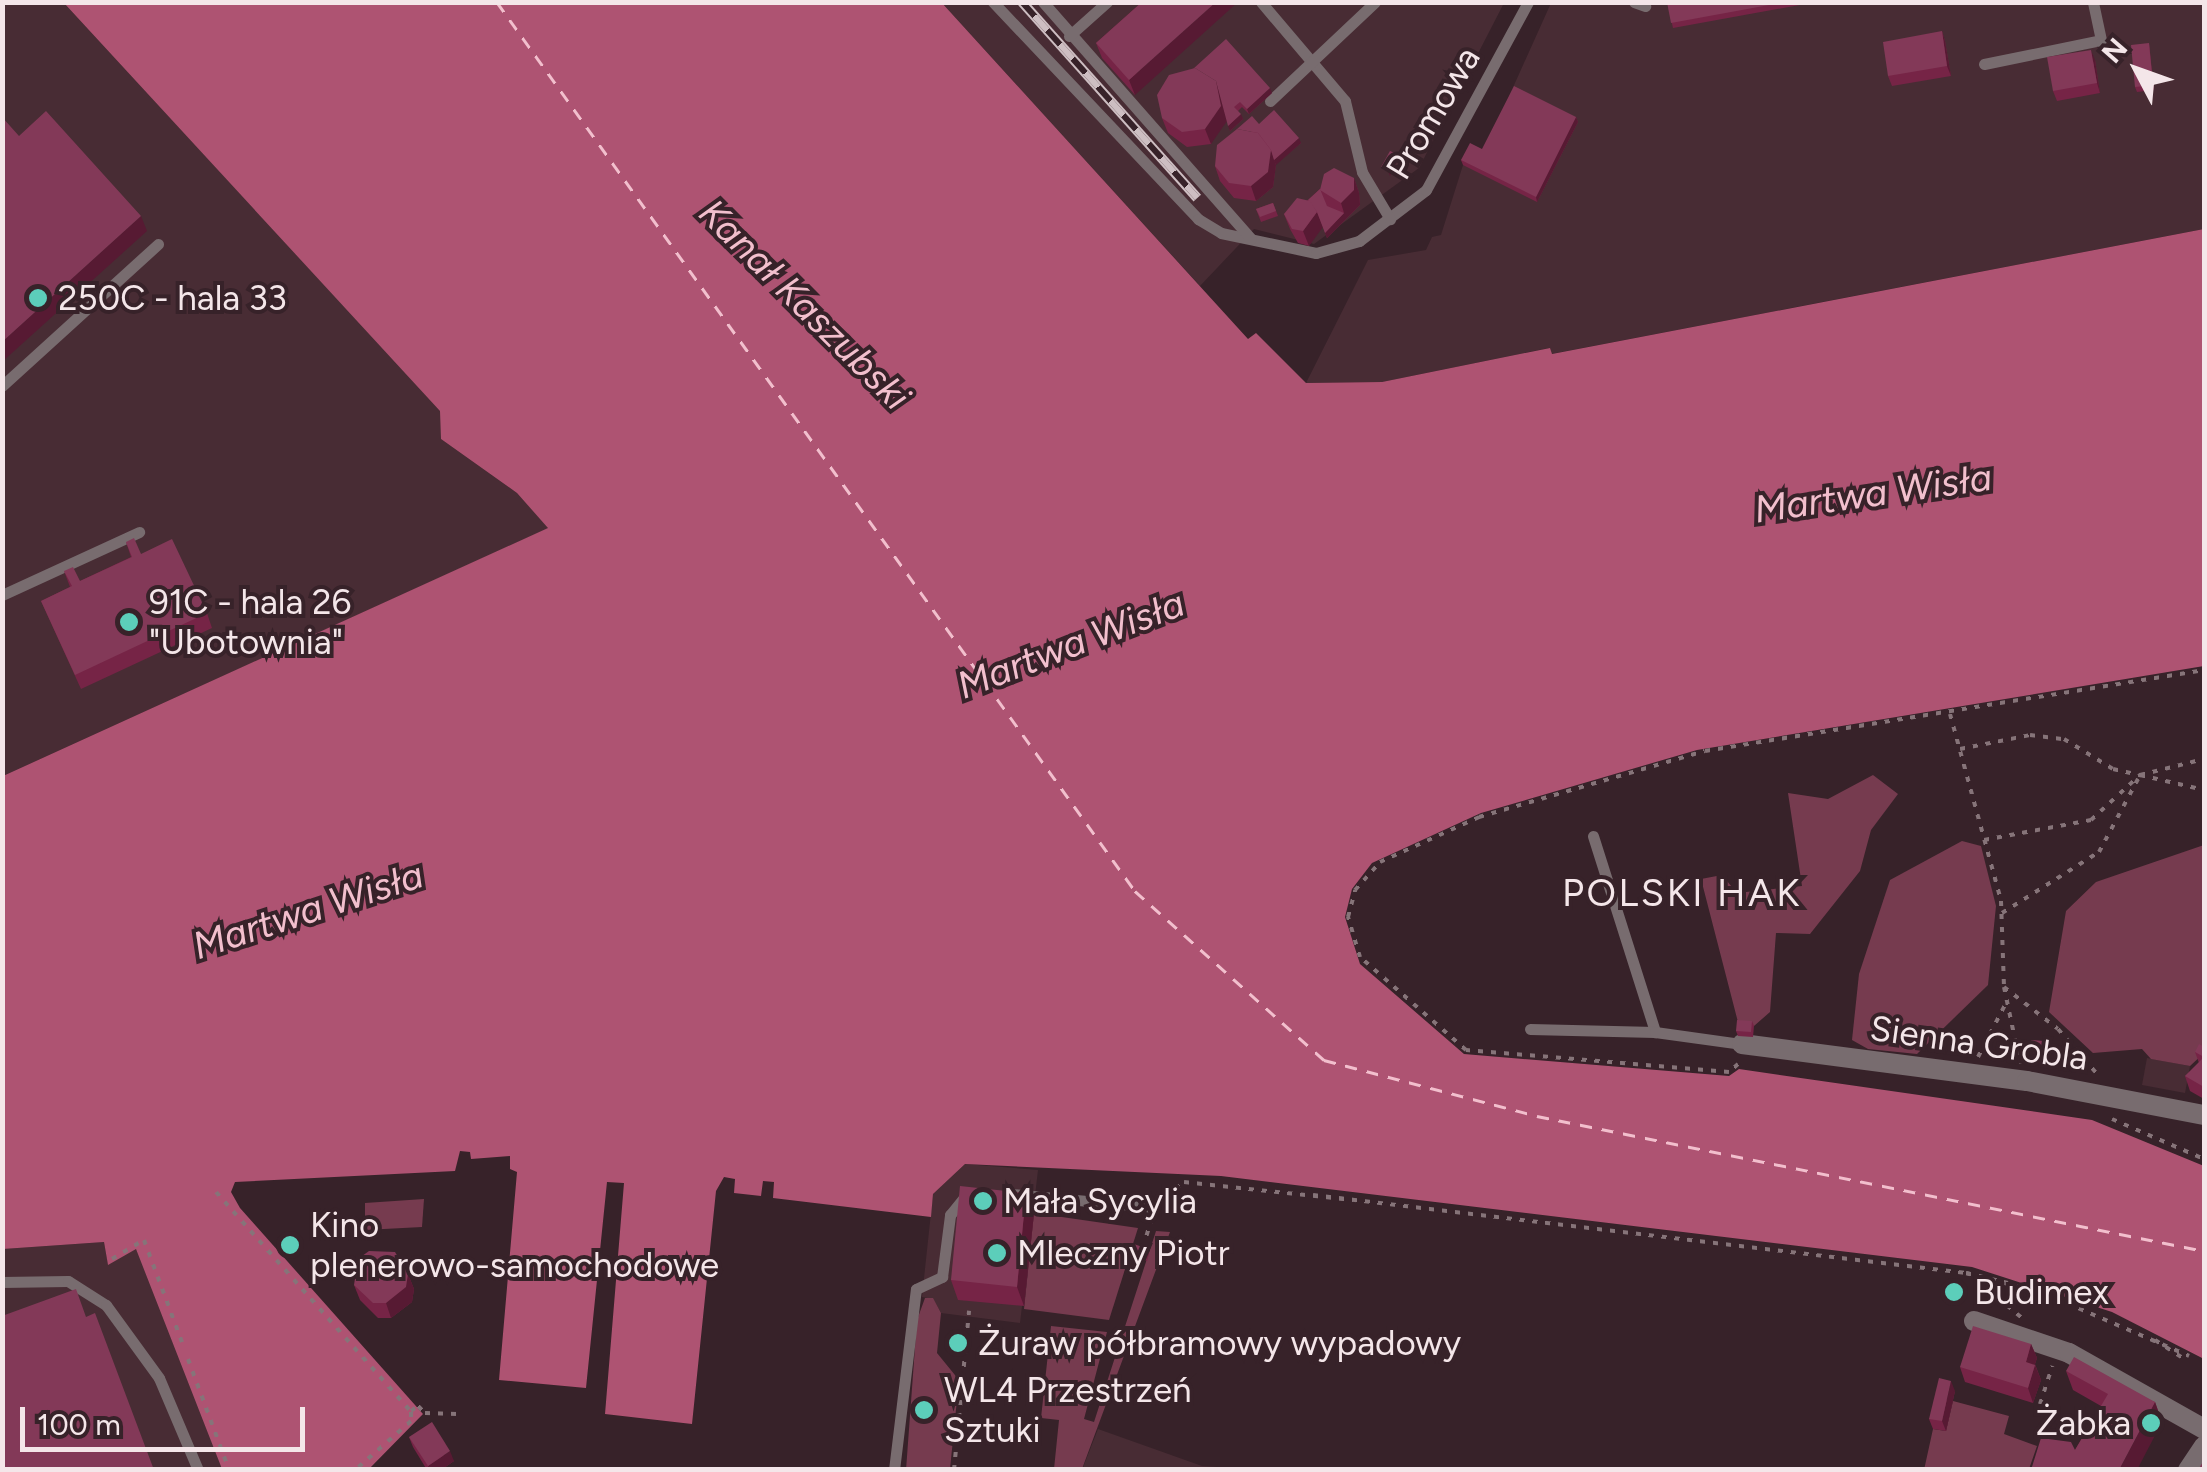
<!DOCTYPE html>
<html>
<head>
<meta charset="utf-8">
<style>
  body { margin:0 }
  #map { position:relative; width:2207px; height:1472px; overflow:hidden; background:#372229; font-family:Figtree,sans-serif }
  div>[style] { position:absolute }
  .built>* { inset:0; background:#482c34 }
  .green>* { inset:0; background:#763b4f }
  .water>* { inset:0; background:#ae5372 }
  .ferry>* { height:2.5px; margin-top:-1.25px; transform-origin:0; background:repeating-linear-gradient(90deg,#f2bfcd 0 12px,transparent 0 22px) }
  .path>* { height:4px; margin-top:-2px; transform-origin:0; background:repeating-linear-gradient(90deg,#867479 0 5px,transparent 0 13px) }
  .lane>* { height:11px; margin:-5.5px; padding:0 5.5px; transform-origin:5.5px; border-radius:5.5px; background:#786c6f }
  .street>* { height:20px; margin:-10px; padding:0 10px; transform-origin:10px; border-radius:10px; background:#786c6f }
  .rail>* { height:10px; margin-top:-5px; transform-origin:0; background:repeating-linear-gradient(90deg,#372229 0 19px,#cdbec2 0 38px); box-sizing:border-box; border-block:2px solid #cdbec2 }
  .wall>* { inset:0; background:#762446 }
  .shaded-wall>* { inset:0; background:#571a33 }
  .building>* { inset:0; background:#833958 }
  .dots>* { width:28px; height:28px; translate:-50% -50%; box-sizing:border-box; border:5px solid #372229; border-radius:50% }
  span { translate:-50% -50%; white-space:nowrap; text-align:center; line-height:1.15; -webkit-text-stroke:8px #372229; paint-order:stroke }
  .street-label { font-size:35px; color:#f4e6e9 }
  .poi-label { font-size:35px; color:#f4e6e9 }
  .left { translate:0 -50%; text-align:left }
  .right { translate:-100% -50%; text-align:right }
  .water-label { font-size:38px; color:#f2bfcd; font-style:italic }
  .neighbourhood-label { font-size:38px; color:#f4e6e9; letter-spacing:2.5px }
  .frame { position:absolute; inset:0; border:5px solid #f4e6e9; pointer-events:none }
  .north { position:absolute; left:2087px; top:20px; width:100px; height:100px; -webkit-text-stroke:8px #372229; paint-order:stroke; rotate:311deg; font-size:28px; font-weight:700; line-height:40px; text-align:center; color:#f4e6e9 }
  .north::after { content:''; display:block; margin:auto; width:35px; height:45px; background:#f4e6e9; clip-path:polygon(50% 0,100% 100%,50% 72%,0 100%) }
  .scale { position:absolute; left:20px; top:1407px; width:285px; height:45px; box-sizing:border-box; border:5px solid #f4e6e9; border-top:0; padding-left:12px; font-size:30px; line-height:35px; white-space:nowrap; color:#f4e6e9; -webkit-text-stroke:8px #372229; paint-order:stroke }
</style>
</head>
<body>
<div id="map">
  <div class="built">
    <div style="clip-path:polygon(2px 3px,64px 3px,441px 411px,441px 439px,517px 493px,549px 528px,3px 776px)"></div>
    <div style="clip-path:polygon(942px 3px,1504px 3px,1419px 168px,1314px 244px,1254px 229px,1200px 286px)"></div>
    <div style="clip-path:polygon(1551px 3px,2204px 3px,2204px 229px,1551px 354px,1549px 348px,1382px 382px,1306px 383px,1368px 260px,1426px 250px,1432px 237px,1441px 235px,1463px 165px,1472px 148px,1483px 154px)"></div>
    <div style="clip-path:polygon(2147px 1058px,2190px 1066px,2185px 1093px,2142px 1085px)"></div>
    <div style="clip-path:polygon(965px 1164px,1038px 1170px,1020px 1323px,941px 1313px,933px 1299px,922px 1297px,933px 1194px)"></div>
    <div style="clip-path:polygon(104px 1242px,108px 1264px,135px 1248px,146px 1264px,222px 1469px,3px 1470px,3px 1249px)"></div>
    <div style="clip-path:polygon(1098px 1429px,1202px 1466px,1248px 1469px,1082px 1470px)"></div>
  </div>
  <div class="green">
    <div style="clip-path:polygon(1873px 775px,1898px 794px,1871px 830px,1860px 871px,1810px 934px,1776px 933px,1770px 1012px,1754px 1026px,1739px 1026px,1701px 879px,1722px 875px,1737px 893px,1802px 886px,1788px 793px,1828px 799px)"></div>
    <div style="clip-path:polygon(1962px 841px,1981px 846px,1996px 906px,1988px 985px,1917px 1054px,1868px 1049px,1852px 1040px,1859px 974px,1890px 880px)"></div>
    <div style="clip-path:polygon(2204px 845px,2204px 1053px,2190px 1066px,2151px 1059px,2142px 1049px,2093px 1053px,2049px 1012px,2066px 911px,2096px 882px)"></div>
    <div style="clip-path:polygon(424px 1199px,422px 1227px,365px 1230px,365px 1203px)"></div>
    <div style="clip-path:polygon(1034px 1213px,1138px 1228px,1109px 1320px,1024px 1309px)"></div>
    <div style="clip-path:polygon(1156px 1231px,1170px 1232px,1082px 1469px,1054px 1469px,1059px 1420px,1041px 1418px,1051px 1326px,1107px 1332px,1084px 1419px,1094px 1422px)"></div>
    <div style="clip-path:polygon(925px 1298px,933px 1298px,941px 1313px,937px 1353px,959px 1380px,950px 1469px,906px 1470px,917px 1320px)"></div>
    <div style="clip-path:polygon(1953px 1401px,2009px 1416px,2004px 1434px,2037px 1446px,2029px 1469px,1924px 1470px,1933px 1429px,1946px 1431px)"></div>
  </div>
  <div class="water">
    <div style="clip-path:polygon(64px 3px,942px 3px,1248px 339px,1256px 333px,1306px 383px,1382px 382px,1550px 348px,1552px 354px,2204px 229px,2204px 666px,1697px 750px,1481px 813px,1372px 863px,1352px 889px,1345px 917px,1360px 964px,1464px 1054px,1729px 1076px,1739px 1069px,2092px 1120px,2204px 1166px,2204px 1359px,2112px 1312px,1972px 1267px,1221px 1176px,965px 1164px,933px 1194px,931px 1217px,773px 1198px,774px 1182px,763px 1181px,761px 1196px,734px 1193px,735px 1179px,724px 1177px,716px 1191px,692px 1424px,605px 1414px,624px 1183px,607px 1182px,586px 1388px,499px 1380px,517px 1172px,510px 1169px,510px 1156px,471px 1159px,470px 1152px,460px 1151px,455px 1171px,235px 1182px,231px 1192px,240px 1208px,423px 1414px,369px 1469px,222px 1469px,136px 1249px,108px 1265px,104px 1242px,3px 1249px,3px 776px,548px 528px,517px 493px,441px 439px,440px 411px)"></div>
  </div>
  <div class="ferry">
    <div style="left:497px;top:2px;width:1094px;rotate:54.33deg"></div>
    <div style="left:1135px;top:891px;width:254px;rotate:41.8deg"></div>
    <div style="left:1324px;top:1060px;width:220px;rotate:14.7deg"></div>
    <div style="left:1537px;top:1116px;width:681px;rotate:11.44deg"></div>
  </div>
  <div class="path">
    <div style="left:1950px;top:714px;width:194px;rotate:74.7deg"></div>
    <div style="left:2001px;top:901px;width:86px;rotate:88deg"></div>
    <div style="left:2004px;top:987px;width:78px;rotate:78.1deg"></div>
    <div style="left:1960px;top:749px;width:71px;rotate:-11.3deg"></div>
    <div style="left:2030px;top:735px;width:34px;rotate:7deg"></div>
    <div style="left:2064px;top:739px;width:57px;rotate:31.5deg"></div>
    <div style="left:2113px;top:769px;width:28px;rotate:13deg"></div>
    <div style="left:2140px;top:775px;width:66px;rotate:-14deg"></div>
    <div style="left:1984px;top:840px;width:109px;rotate:-10.6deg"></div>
    <div style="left:2091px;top:820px;width:67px;rotate:-42.6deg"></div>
    <div style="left:2140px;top:775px;width:66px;rotate:13.2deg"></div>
    <div style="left:2002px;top:913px;width:115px;rotate:-32.2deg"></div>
    <div style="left:2099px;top:852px;width:83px;rotate:-61.9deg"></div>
    <div style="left:2004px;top:987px;width:68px;rotate:37.9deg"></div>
    <div style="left:2058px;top:1029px;width:61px;rotate:49deg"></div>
    <div style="left:1978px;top:1057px;width:61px;rotate:-62.6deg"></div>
    <div style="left:1738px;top:1064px;width:12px;rotate:138deg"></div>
    <div style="left:1729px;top:1072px;width:264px;rotate:-175.2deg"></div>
    <div style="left:1466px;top:1050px;width:141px;rotate:-138.7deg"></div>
    <div style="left:1360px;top:957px;width:42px;rotate:-106.7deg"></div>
    <div style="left:1348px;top:917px;width:28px;rotate:-75deg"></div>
    <div style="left:1355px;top:890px;width:38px;rotate:-48deg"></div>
    <div style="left:1380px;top:862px;width:109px;rotate:-24.4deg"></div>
    <div style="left:1479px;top:817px;width:235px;rotate:-16.3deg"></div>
    <div style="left:1705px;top:751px;width:506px;rotate:-9.22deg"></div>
    <div style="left:2112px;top:1119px;width:100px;rotate:23.5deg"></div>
    <div style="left:216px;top:1192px;width:294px;rotate:48.4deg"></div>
    <div style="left:411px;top:1412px;width:9px;rotate:90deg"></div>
    <div style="left:411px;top:1421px;width:74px;rotate:138.8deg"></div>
    <div style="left:1313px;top:1195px;width:658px;rotate:6.81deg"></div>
    <div style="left:1966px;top:1273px;width:43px;rotate:13.4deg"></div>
    <div style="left:1165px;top:1196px;width:24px;rotate:-36deg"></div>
    <div style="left:1184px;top:1182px;width:170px;rotate:6.1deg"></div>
    <div style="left:1143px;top:1248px;width:29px;rotate:-74deg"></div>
    <div style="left:112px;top:1259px;width:37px;rotate:-31deg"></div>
    <div style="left:144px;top:1240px;width:109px;rotate:69.6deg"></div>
    <div style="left:1966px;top:1273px;width:80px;rotate:14.6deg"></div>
    <div style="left:2043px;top:1293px;width:159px;rotate:23.3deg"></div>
    <div style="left:1981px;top:1303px;width:17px;rotate:-21deg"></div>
    <div style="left:1997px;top:1297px;width:33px;rotate:40deg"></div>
    <div style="left:2155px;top:1340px;width:37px;rotate:33deg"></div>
    <div style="left:188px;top:1359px;width:118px;rotate:69.7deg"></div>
    <div style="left:2040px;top:1404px;width:40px;rotate:-72deg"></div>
    <div style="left:411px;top:1411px;width:9px;rotate:-36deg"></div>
    <div style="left:418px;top:1406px;width:10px;rotate:45deg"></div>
    <div style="left:425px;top:1413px;width:32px;rotate:2deg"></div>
    <div style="left:954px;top:1470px;width:160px;rotate:-84.6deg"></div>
  </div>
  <div class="lane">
    <div style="left:993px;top:2px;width:299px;rotate:46.6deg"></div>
    <div style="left:1198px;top:219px;width:27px;rotate:31deg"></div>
    <div style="left:1221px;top:233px;width:97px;rotate:11.9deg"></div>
    <div style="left:1316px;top:253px;width:45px;rotate:-15.6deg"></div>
    <div style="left:1359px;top:241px;width:84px;rotate:-37.3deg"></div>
    <div style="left:1426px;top:190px;width:214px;rotate:-61.5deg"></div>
    <div style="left:1043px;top:2px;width:315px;rotate:48.7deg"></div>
    <div style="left:1261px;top:2px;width:130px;rotate:49.7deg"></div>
    <div style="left:1345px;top:101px;width:73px;rotate:76.5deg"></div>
    <div style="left:1362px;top:172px;width:55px;rotate:59.2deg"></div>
    <div style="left:1634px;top:2px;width:12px;rotate:20deg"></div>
    <div style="left:1069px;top:36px;width:51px;rotate:-41.8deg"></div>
    <div style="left:1984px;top:64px;width:119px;rotate:-11.6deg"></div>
    <div style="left:2101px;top:40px;width:39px;rotate:-102deg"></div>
    <div style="left:1270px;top:101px;width:144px;rotate:-43.3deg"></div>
    <div style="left:2px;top:386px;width:211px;rotate:-42.3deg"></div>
    <div style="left:2px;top:595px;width:151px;rotate:-24.7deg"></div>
    <div style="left:1593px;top:836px;width:206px;rotate:72.4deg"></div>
    <div style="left:1530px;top:1029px;width:125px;rotate:1.4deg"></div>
    <div style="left:1655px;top:1032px;width:88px;rotate:7.9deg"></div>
    <div style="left:1012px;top:1194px;width:142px;rotate:5.3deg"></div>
    <div style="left:2px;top:1282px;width:66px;rotate:-0.9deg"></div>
    <div style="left:68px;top:1281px;width:45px;rotate:32.3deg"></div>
    <div style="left:106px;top:1305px;width:90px;rotate:54deg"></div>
    <div style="left:159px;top:1378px;width:100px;rotate:67deg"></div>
    <div style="left:894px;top:1470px;width:182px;rotate:-83.1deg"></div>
    <div style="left:916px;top:1289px;width:29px;rotate:-25deg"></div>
    <div style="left:942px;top:1277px;width:63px;rotate:-82.6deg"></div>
    <div style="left:950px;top:1215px;width:26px;rotate:-51deg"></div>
  </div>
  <div class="street">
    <div style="left:1742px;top:1044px;width:287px;rotate:7.4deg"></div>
    <div style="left:2027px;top:1081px;width:180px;rotate:10.9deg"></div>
    <div style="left:1974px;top:1321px;width:100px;rotate:18.6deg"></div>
    <div style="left:2069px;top:1353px;width:155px;rotate:29.4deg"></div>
    <div style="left:2188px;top:1470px;width:29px;rotate:-56deg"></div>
  </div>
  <div class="rail">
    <div style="left:1022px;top:2px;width:263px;rotate:48.2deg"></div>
  </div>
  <div class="wall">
    <div style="clip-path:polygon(1142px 2px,1135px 95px,1102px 58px,1096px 43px)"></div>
    <div style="clip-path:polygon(1667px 2px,1816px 2px,1673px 28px)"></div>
    <div style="clip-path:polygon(1942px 31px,1945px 41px,1951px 76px,1892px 86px,1888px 76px)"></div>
    <div style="clip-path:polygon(2149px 43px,2154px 90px,2137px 92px,2135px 87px)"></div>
    <div style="clip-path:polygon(2095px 60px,2100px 93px,2057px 101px,2053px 91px)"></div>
    <div style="clip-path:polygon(1272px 93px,1249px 114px,1242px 107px,1238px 111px,1243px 119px,1230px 131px,1225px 111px,1211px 144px,1187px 147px,1168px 133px,1162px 118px)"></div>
    <div style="clip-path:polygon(1576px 117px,1578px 122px,1537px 202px,1463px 165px,1461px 160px,1482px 149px)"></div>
    <div style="clip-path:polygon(1259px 124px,1301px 143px,1276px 164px,1273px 187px,1256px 201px,1234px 198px,1220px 181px,1215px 166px)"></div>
    <div style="clip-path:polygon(1354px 178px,1359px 193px,1360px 205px,1327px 238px,1322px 224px,1309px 246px,1298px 243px,1290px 229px,1284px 214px,1308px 200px,1320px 189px)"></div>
    <div style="clip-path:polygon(1273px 203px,1278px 216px,1261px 222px,1256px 209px)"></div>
    <div style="clip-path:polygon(126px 542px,141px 554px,207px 613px,212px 628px,81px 689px,41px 601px,70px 587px,64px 571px,80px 581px,131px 557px)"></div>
    <div style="clip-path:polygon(1752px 1021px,1754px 1026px,1753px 1037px,1738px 1036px,1736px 1031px)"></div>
    <div style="clip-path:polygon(2046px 1046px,2044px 1060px,2036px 1060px,2034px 1055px)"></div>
    <div style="clip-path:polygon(2204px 1047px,2204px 1099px,2190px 1091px,2185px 1076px,2199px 1063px,2195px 1052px)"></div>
    <div style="clip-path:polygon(1026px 1193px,1034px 1213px,1024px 1306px,958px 1300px,951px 1280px)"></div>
    <div style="clip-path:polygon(1148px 1249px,1149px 1254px,1147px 1261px,1131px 1256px,1129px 1251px)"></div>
    <div style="clip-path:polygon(408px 1274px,414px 1289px,412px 1302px,391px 1318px,378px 1318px,360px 1300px,354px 1285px)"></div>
    <div style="clip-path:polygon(2031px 1344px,2037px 1358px,2035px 1364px,2041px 1380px,2033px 1403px,1965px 1382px,1960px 1367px)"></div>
    <div style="clip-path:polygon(2066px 1371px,2155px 1402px,2162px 1422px,2075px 1450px,2101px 1406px,2073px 1390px)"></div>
    <div style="clip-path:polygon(1955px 1391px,1946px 1431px,1933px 1429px,1929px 1419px)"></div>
    <div style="clip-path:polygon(409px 1437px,454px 1461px,441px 1470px,427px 1470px,413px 1447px)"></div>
  </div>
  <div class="shaded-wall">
    <div style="clip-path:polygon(1216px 2px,1238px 2px,1135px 95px,1129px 80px)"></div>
    <div style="clip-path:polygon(1942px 31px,1945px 41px,1951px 76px,1947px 66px)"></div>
    <div style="clip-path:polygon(2091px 50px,2095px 60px,2100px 93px,2097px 83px)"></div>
    <div style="clip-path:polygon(1216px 81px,1221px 96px,1227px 121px,1211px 144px,1205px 129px)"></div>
    <div style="clip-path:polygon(1270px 88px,1272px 93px,1249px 114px,1247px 109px)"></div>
    <div style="clip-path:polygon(1241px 114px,1243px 119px,1230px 131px,1228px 126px)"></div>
    <div style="clip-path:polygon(1576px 117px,1578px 122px,1537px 202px,1536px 197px)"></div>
    <div style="clip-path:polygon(1299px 138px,1301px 143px,1276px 165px,1274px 160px)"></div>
    <div style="clip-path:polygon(1271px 150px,1276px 165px,1273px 187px,1256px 201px,1251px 186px)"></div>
    <div style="clip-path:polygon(1397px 154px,1398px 159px,1390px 176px,1388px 171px)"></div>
    <div style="clip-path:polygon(1354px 178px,1359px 193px,1360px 205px,1327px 238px,1325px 233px,1344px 213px,1341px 203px)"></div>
    <div style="clip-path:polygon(1317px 212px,1323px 227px,1309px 246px,1303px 231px)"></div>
    <div style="clip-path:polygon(141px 216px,147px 231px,2px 362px,2px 342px)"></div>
    <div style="clip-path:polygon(1026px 1193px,1034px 1213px,1024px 1306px,1017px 1287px)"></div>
    <div style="clip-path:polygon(408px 1274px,414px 1289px,412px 1302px,391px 1318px,386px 1303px)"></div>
    <div style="clip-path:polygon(2031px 1344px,2037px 1358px,2031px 1376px,2026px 1362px)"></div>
    <div style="clip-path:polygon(2035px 1365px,2041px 1380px,2033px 1403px,2028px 1388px)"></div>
    <div style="clip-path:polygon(1951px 1381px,1955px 1391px,1946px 1431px,1942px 1421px)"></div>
    <div style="clip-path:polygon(2155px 1402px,2162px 1422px,2137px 1470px,2119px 1470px)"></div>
    <div style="clip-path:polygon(450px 1451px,454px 1461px,441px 1470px,429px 1470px,428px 1466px)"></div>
  </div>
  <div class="building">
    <div style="clip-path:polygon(1142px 2px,1216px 2px,1129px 80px,1096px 43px)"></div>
    <div style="clip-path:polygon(1667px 2px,1786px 2px,1671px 23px)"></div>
    <div style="clip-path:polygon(1942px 31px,1947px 66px,1888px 76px,1883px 42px)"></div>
    <div style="clip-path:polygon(1226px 39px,1270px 88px,1247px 109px,1240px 102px,1234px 107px,1241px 114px,1228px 126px,1216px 81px,1195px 68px,1193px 69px)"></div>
    <div style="clip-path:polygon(2149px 43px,2153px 85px,2135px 87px,2131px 45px)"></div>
    <div style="clip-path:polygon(2091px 50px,2097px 83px,2053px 91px,2047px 57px)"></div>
    <div style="clip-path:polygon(1195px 68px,1216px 81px,1221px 106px,1205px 129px,1182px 132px,1162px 118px,1157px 95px,1169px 75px)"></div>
    <div style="clip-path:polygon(1514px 86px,1576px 117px,1536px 197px,1461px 160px,1470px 143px,1482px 149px)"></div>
    <div style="clip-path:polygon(1274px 110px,1299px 138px,1274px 160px,1271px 150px,1258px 133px,1237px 129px,1252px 116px,1259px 124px)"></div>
    <div style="clip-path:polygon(46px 111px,141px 216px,2px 342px,2px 117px,19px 136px)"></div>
    <div style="clip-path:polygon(1237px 129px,1258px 133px,1271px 150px,1268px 172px,1251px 186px,1229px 183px,1215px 166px,1217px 145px)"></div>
    <div style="clip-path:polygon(1390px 151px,1397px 154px,1388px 171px,1381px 167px)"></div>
    <div style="clip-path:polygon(1334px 168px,1354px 178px,1354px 190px,1341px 203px,1320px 190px,1324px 174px)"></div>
    <div style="clip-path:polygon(1320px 189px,1327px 206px,1344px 213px,1325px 233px,1317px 212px,1308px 200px)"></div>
    <div style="clip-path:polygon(1297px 198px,1310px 201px,1317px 212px,1303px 231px,1292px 229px,1284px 214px)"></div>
    <div style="clip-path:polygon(1273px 203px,1276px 211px,1260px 217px,1256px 209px)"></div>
    <div style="clip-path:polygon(134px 538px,141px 554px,172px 539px,207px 613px,75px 675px,41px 601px,72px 586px,64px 571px,73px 567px,80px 581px,132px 557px,126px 542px)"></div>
    <div style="clip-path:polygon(1737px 1020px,1752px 1021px,1751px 1032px,1736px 1031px)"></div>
    <div style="clip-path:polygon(2031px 1040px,2044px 1041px,2042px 1055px,2034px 1055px)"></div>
    <div style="clip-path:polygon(2199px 1044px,2204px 1047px,2204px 1087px,2185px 1076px,2204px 1057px,2195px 1052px)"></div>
    <div style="clip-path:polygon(960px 1186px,1026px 1193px,1017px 1287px,951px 1280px)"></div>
    <div style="clip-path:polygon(1131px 1243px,1148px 1249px,1145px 1256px,1129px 1251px)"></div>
    <div style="clip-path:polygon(369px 1251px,395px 1252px,408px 1274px,406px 1287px,386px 1303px,373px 1303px,354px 1285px,358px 1259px)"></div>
    <div style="clip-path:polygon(76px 1289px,86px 1317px,95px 1313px,154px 1470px,2px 1470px,2px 1316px)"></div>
    <div style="clip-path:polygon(1973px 1326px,2031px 1344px,2026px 1362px,2035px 1365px,2028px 1388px,1960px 1367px)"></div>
    <div style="clip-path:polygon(2074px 1357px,2155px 1402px,2119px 1470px,2031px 1470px,2041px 1438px,2071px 1442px,2075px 1450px,2108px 1394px,2066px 1371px)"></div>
    <div style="clip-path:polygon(1939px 1378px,1951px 1381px,1942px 1421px,1929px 1419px)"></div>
    <div style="clip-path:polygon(432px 1422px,450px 1451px,428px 1466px,409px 1437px)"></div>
    <div style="clip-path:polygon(2204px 1460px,2204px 1470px,2198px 1470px)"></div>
  </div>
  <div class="dots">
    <div style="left:38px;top:298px;background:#5cceba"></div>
    <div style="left:129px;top:622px;background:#5cceba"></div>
    <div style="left:983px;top:1201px;background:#5cceba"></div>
    <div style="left:290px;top:1245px;background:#5cceba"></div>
    <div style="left:997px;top:1253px;background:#5cceba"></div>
    <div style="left:1954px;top:1292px;background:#5cceba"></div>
    <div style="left:958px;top:1343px;background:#5cceba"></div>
    <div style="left:924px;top:1410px;background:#5cceba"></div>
    <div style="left:2151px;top:1423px;background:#5cceba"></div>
  </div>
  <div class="street-label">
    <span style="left:1433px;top:113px;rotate:-59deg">Promowa</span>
    <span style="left:1979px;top:1043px;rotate:8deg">Sienna Grobla</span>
  </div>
  <div class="poi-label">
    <span class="left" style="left:58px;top:298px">250C - hala 33</span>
    <span class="left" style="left:149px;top:622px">91C - hala 26<br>"Ubotownia"</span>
    <span class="left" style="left:1003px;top:1201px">Mała Sycylia</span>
    <span class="left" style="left:310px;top:1245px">Kino<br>plenerowo-samochodowe</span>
    <span class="left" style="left:1017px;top:1253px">Mleczny Piotr</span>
    <span class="left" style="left:1974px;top:1292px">Budimex</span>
    <span class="left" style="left:978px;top:1343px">Żuraw półbramowy wypadowy</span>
    <span class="left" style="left:944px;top:1410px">WL4 Przestrzeń<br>Sztuki</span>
    <span class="right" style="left:2131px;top:1423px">Żabka</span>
  </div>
  <div class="water-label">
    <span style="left:804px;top:305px;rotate:45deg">Kanał Kaszubski</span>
    <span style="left:1873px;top:494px;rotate:-8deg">Martwa Wisła</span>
    <span style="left:1071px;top:645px;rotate:-21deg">Martwa Wisła</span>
    <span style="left:308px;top:911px;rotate:-18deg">Martwa Wisła</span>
  </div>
  <div class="neighbourhood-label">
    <span style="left:1682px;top:894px">POLSKI HAK</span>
  </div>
  <div class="frame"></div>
  <div class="north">N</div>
  <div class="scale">100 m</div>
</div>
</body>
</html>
